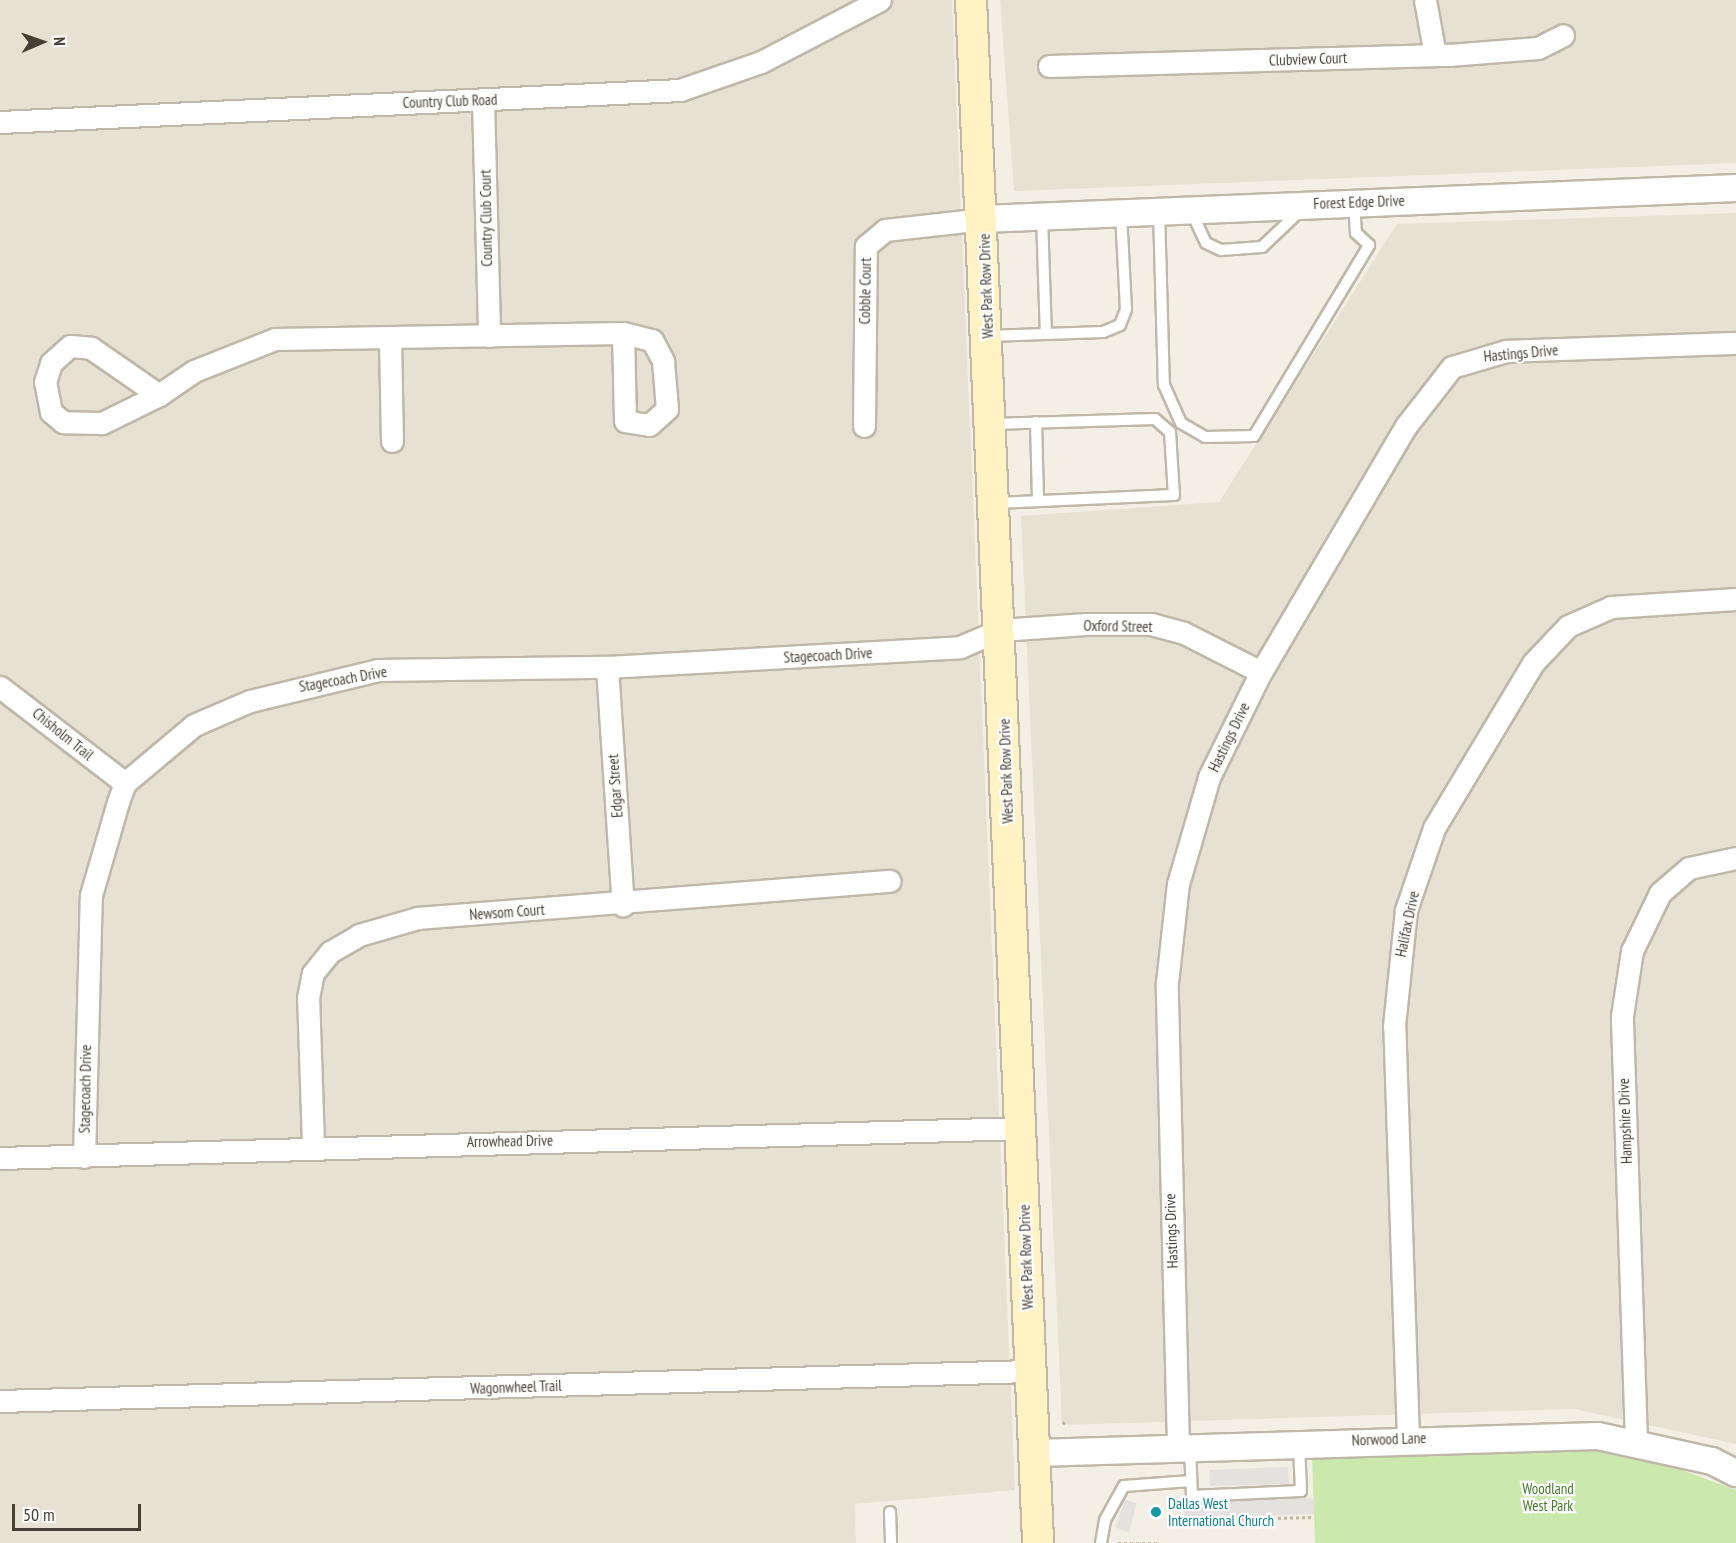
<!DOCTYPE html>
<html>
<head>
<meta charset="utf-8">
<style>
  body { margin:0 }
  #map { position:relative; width:1736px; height:1543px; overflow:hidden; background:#f3efe5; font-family:"PT Sans Narrow",sans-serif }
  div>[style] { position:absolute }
  .residential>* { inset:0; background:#e7e1d3 }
  .green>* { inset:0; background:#cce9ad }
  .parking>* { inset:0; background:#e4e1de }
  .path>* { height:3px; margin-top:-1.5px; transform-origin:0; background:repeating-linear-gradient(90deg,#c1b498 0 3px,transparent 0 6px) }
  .roads { filter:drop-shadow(2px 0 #bfb7a8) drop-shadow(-2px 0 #bfb7a8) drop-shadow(0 2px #bfb7a8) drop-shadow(0 -2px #bfb7a8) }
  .service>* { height:10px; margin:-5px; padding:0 5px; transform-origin:5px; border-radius:5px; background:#fff }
  .minor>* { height:21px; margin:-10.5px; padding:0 10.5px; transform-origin:10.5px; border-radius:10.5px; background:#fff }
  .tertiary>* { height:26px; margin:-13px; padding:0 13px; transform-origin:13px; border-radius:13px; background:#fff }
  .secondary>* { height:30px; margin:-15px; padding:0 15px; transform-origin:15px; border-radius:15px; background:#fff2c3 }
  .dots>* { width:16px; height:16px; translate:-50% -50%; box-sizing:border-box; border:3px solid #fff; border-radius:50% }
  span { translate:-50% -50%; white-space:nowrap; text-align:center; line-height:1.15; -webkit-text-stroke:4.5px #fff; paint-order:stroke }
  .street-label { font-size:15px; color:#463f35 }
  .park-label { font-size:15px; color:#447926 }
  .culture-label { font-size:15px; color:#0d838f }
  .left { translate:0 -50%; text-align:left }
  .north { position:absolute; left:12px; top:12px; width:60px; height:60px; -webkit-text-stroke:4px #fff; paint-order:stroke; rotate:88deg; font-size:16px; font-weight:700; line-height:24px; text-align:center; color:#463f35 }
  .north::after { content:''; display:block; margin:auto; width:21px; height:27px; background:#463f35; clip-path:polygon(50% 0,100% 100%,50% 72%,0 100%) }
  .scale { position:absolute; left:12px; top:1504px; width:129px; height:27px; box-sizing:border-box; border:3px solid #463f35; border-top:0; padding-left:8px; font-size:18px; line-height:21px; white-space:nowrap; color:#463f35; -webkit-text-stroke:4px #fff; paint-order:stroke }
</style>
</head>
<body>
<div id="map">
  <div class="residential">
    <div style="clip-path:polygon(0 0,952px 0,1015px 1490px,855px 1504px,856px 1543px,0 1543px)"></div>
    <div style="clip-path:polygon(1000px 0,1736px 0,1736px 163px,1014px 191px)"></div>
    <div style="clip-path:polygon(1736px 213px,1736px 1444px,1574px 1409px,1062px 1425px,1021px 516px,1219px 502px,1397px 224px)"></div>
  </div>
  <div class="green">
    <div style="clip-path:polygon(1582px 1448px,1652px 1459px,1736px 1490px,1736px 1543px,1315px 1543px,1312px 1456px)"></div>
  </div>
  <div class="parking">
    <div style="clip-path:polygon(1288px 1467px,1289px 1484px,1210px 1486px,1209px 1470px)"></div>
    <div style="clip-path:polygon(1314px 1498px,1314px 1514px,1185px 1519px,1184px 1503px)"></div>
    <div style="clip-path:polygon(1125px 1500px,1137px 1503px,1129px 1533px,1115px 1527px)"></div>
  </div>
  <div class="path">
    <div style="left:1063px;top:1424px;width:4px;rotate:-56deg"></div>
    <div style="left:1176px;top:1520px;width:138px;rotate:-1.2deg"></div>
    <div style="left:1118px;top:1543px;width:41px"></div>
  </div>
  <div class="roads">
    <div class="service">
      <div style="left:1159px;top:211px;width:174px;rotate:88.4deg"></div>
      <div style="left:1164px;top:385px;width:42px;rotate:65.9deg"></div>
      <div style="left:1181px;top:423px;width:28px;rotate:30deg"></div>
      <div style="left:1205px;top:437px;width:49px;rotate:-1.2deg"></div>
      <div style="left:1254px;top:436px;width:223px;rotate:-58.9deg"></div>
      <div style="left:1369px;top:245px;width:18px;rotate:-137deg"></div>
      <div style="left:1356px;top:233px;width:30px;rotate:-94deg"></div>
      <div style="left:1191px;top:211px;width:35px;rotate:65deg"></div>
      <div style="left:1206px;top:243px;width:17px;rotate:25deg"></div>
      <div style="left:1221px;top:250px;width:41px;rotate:-4.2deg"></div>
      <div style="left:1262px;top:247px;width:55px;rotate:-43.5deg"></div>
      <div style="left:1042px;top:216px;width:118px;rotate:88.1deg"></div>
      <div style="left:988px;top:336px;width:115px;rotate:-2deg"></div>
      <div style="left:1103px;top:332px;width:18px;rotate:-22deg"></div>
      <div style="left:1120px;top:325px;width:17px;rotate:-69deg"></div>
      <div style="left:1126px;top:309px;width:96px;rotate:-93deg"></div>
      <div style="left:1036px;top:422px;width:78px;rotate:88.5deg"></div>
      <div style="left:992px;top:424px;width:163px;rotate:-1.8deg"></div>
      <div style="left:1155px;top:419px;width:20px;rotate:41deg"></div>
      <div style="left:1170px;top:432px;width:63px;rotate:86.4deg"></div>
      <div style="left:1174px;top:495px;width:178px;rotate:177.4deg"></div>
      <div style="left:1190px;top:1448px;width:48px;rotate:87.6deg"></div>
      <div style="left:1192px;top:1496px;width:109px;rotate:-2.6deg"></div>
      <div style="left:1301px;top:1491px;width:45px;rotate:-92.5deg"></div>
      <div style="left:890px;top:1512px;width:31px;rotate:88deg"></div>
      <div style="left:1101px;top:1543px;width:23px;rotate:-80deg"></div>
      <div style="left:1105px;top:1520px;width:39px;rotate:-61deg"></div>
      <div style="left:1124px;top:1486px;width:67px;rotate:-4.3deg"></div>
    </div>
    <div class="minor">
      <div style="left:1425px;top:0;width:56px;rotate:79.7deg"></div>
      <div style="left:1049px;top:66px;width:400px;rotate:-1.6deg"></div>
      <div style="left:1449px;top:55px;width:89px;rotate:-4.5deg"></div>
      <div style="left:1538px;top:48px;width:28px;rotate:-27deg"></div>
      <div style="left:483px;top:100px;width:236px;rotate:88.5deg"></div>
      <div style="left:0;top:122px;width:681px;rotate:-2.69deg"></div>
      <div style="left:680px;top:90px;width:86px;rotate:-19.1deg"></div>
      <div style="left:761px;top:62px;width:134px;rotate:-27.5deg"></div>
      <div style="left:390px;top:339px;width:102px;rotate:88.9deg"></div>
      <div style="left:70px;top:346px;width:21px;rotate:5deg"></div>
      <div style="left:91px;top:348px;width:83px;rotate:34.7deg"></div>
      <div style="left:159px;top:395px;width:64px;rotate:153.8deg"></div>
      <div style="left:102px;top:423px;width:39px;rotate:-179deg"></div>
      <div style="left:63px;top:422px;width:16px;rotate:-140deg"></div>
      <div style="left:51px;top:412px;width:31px;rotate:-101deg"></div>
      <div style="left:45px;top:382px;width:20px;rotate:-72deg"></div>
      <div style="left:51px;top:363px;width:25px;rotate:-42deg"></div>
      <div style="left:159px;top:395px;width:42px;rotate:-34.4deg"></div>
      <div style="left:194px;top:371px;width:87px;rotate:-21.6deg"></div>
      <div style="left:275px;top:339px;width:348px;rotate:-1deg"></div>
      <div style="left:623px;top:333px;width:30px;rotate:14deg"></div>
      <div style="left:652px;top:340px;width:24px;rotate:62deg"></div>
      <div style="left:663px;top:361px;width:48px;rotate:85.2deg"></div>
      <div style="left:667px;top:409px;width:24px;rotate:138deg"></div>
      <div style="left:649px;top:425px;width:24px;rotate:-171deg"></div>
      <div style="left:625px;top:421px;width:88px;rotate:-91.3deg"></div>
      <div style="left:864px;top:426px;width:180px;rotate:-89.4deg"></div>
      <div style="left:866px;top:246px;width:25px;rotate:-40deg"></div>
      <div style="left:885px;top:230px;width:99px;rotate:-6.4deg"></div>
      <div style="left:607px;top:667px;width:239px;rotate:86.2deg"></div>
      <div style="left:0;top:687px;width:158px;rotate:37.5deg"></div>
      <div style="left:313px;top:1145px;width:147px;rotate:-91.9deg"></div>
      <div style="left:308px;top:998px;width:25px;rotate:-79deg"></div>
      <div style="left:313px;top:973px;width:27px;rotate:-51deg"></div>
      <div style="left:330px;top:952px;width:34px;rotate:-30deg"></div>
      <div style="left:359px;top:935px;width:61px;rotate:-16.1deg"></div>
      <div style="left:418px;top:918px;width:473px;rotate:-4.5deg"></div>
      <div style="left:84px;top:1157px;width:262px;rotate:-88.5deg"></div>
      <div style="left:91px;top:895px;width:97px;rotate:-73.8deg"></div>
      <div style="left:118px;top:802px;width:20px;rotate:-70deg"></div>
      <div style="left:125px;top:783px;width:90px;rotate:-40deg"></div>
      <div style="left:194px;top:725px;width:61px;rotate:-23.2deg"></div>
      <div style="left:250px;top:701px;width:132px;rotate:-13.6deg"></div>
      <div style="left:378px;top:670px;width:229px;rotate:-0.8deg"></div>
      <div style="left:607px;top:667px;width:354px;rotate:-3.2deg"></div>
      <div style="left:960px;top:647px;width:43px;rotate:-23deg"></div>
      <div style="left:1000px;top:630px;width:86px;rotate:-4deg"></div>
      <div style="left:1086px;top:624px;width:65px"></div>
      <div style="left:1151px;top:624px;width:34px;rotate:15deg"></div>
      <div style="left:1184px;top:633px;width:86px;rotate:26.9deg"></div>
      <div style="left:0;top:1158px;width:1021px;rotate:-1.68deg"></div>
      <div style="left:0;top:1401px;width:1031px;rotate:-1.67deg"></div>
      <div style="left:1408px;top:1439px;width:413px;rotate:-91.9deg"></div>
      <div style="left:1394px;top:1026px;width:117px;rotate:-84.1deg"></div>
      <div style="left:1406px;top:910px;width:87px;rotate:-71.1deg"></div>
      <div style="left:1434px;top:828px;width:192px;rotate:-59deg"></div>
      <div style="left:1533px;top:663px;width:51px;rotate:-46.6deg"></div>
      <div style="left:1568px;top:626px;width:47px;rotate:-23.8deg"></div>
      <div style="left:1611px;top:607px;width:125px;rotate:-3.7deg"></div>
      <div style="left:1636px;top:1442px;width:426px;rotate:-91.9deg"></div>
      <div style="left:1622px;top:1016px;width:66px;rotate:-81.3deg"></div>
      <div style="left:1632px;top:951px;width:64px;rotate:-64.2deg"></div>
      <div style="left:1660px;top:893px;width:38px;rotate:-41deg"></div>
      <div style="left:1689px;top:868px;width:48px;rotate:-12deg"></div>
      <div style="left:1178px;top:1447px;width:464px;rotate:-91.4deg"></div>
      <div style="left:1167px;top:983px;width:100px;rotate:-83.7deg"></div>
      <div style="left:1178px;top:884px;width:111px;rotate:-73.8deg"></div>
      <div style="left:1209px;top:777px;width:117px;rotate:-63.7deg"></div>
      <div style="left:1261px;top:672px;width:286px;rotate:-59.5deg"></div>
      <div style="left:1406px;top:426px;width:75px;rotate:-52.1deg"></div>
      <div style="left:1452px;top:367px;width:56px;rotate:-16.5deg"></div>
      <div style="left:1506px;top:351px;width:230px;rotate:-2deg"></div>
    </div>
    <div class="tertiary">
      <div style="left:983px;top:219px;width:754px;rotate:-2.36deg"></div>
      <div style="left:1036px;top:1453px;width:562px;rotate:-1.73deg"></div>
      <div style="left:1598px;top:1436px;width:117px;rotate:12.4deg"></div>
      <div style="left:1712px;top:1461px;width:27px;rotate:27deg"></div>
    </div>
    <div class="secondary">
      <div style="left:971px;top:0;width:1544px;rotate:87.51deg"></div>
    </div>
  </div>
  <div class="dots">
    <div style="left:1156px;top:1512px;background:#0f9aa8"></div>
  </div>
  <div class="street-label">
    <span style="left:1308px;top:59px;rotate:-2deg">Clubview Court</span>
    <span style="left:450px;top:101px;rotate:-2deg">Country Club Road</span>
    <span style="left:1359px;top:202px;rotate:-2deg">Forest Edge Drive</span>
    <span style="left:486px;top:218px;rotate:-91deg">Country Club Court</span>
    <span style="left:986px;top:286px;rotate:-92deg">West Park Row Drive</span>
    <span style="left:865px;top:291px;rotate:-89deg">Cobble Court</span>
    <span style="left:1521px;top:353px;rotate:-5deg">Hastings Drive</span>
    <span style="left:1118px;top:626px;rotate:1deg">Oxford Street</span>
    <span style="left:828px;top:655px;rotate:-3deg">Stagecoach Drive</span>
    <span style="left:343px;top:679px;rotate:-10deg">Stagecoach Drive</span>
    <span style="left:63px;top:734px;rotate:39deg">Chisholm Trail</span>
    <span style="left:1229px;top:737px;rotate:-64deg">Hastings Drive</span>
    <span style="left:1006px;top:771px;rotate:-92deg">West Park Row Drive</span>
    <span style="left:615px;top:786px;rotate:-94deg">Edgar Street</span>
    <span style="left:507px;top:912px;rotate:-4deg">Newsom Court</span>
    <span style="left:1407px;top:924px;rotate:-78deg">Halifax Drive</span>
    <span style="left:85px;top:1089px;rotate:-89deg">Stagecoach Drive</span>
    <span style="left:1625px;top:1121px;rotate:-92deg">Hampshire Drive</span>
    <span style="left:510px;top:1141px;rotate:-1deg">Arrowhead Drive</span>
    <span style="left:1171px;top:1231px;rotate:-92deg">Hastings Drive</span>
    <span style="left:1026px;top:1257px;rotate:-92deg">West Park Row Drive</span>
    <span style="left:516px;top:1387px;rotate:-2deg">Wagonwheel Trail</span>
    <span style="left:1389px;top:1439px;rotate:-2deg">Norwood Lane</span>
  </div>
  <div class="park-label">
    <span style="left:1548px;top:1497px">Woodland<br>West Park</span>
  </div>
  <div class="culture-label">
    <span class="left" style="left:1168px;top:1512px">Dallas West<br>International Church</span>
  </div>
  <div class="north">N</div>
  <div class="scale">50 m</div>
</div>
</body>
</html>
